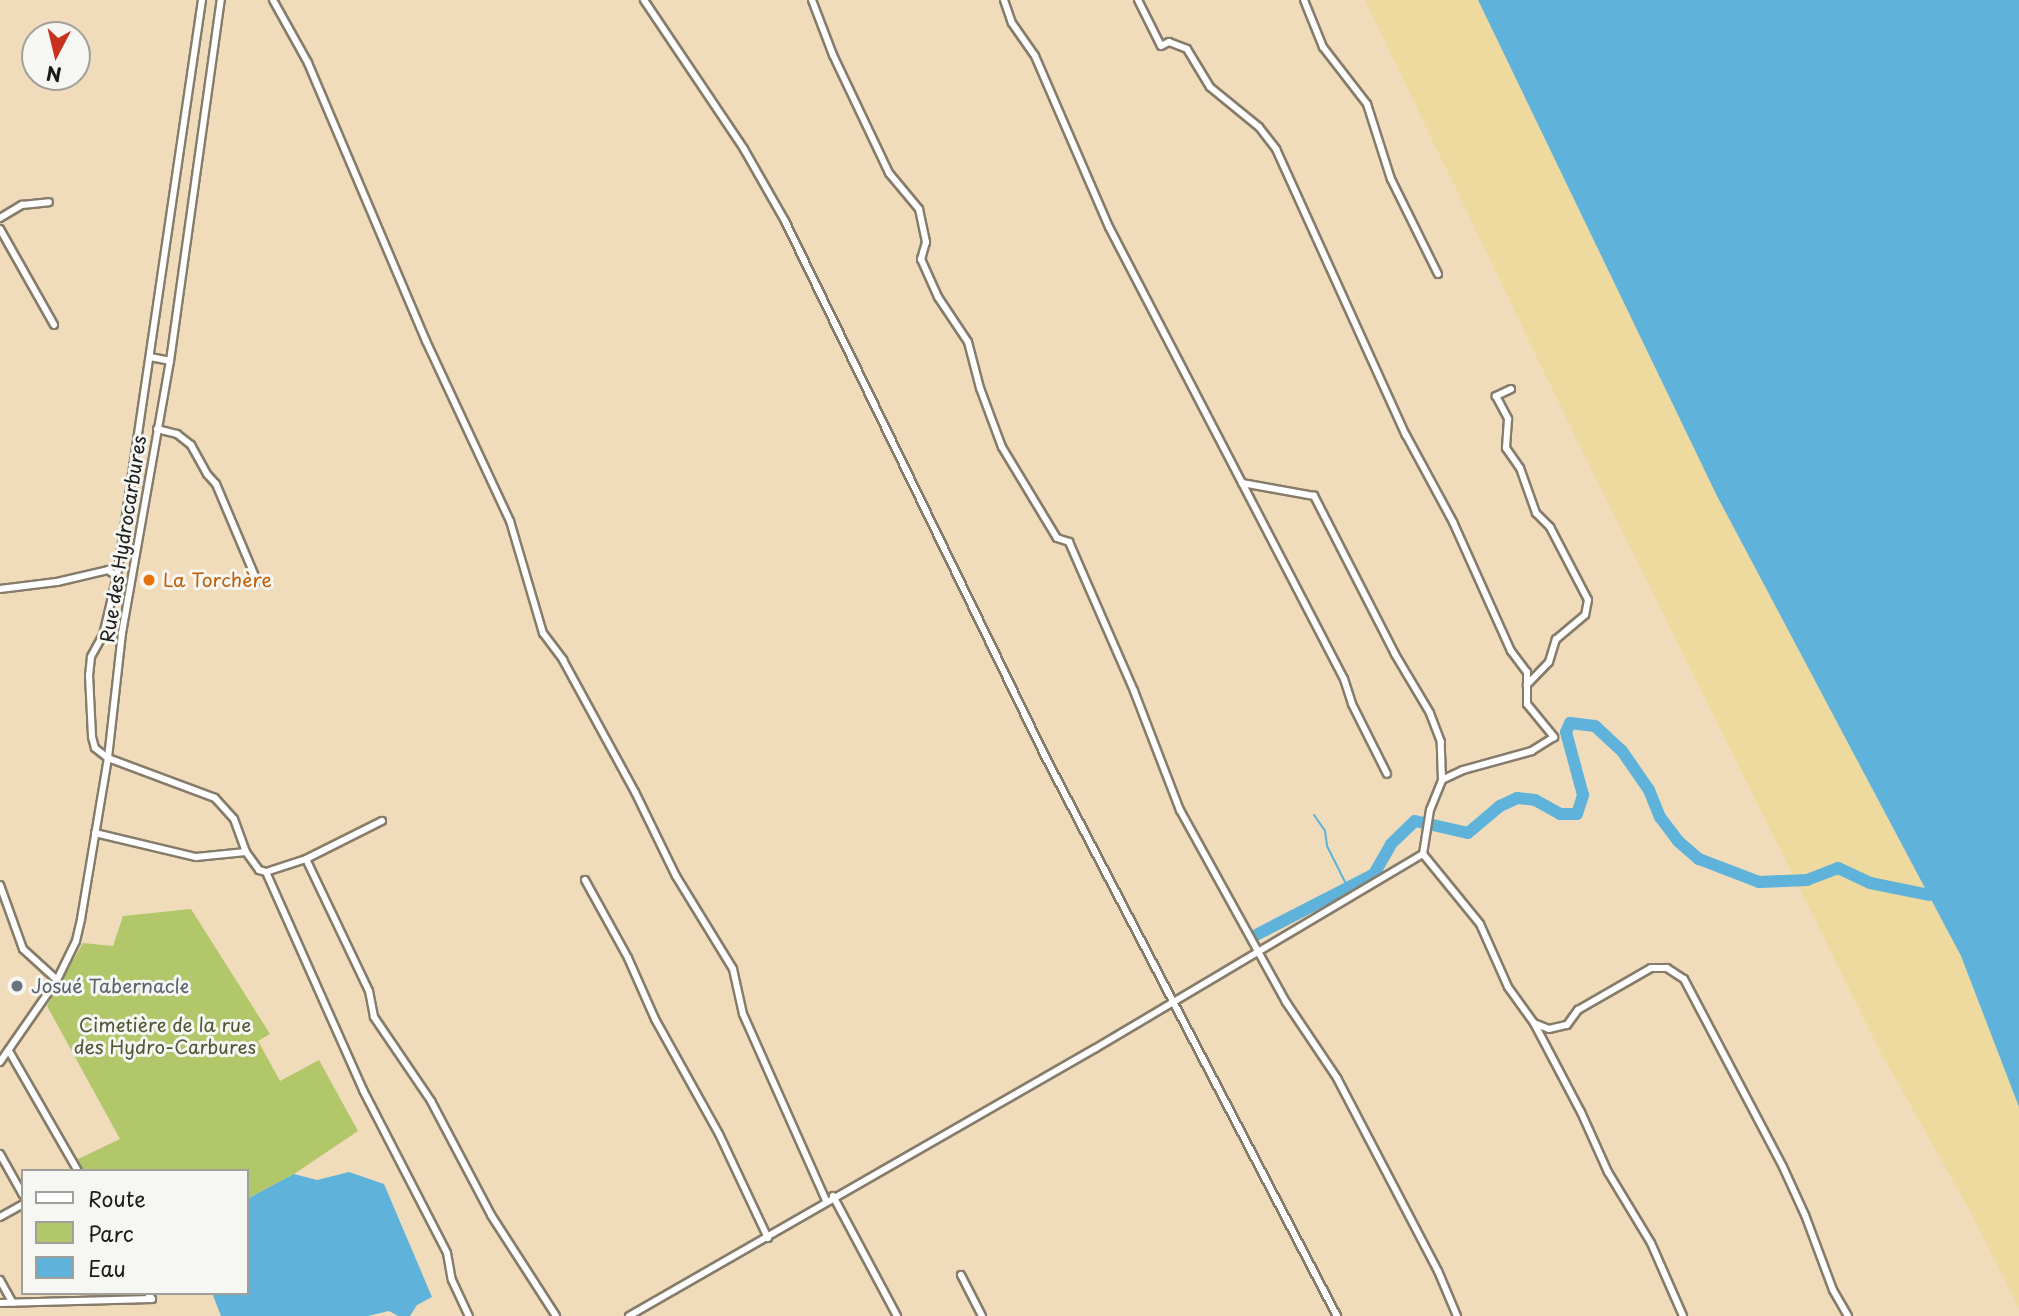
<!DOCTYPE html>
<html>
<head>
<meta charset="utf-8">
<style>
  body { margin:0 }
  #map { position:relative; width:2019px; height:1316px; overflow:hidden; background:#f0dcba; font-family:"Playpen Sans",sans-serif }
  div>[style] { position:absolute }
  .green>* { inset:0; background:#b2c66a }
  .sand>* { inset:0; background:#eeda9e }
  .water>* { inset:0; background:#5fb3db }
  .stream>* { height:2px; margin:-1px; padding:0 1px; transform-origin:1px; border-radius:1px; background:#5fb3db }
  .river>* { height:12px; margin:-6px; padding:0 6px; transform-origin:6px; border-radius:6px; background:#5fb3db }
  .roads { filter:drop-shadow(2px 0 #867c6b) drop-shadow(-2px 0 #867c6b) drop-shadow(0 2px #867c6b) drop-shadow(0 -2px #867c6b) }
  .minor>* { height:6px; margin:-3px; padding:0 3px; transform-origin:3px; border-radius:3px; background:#fff }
  .dots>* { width:19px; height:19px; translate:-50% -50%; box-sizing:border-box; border:4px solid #f6f6f2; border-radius:50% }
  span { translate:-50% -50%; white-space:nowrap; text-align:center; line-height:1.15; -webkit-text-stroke:6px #f6f6f2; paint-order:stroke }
  .street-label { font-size:19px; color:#1c1c1c }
  .food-label { font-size:19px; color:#c56008 }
  .left { translate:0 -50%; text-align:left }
  .worship-label { font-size:19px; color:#5b616d }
  .park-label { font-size:19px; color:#505837 }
  .legend { position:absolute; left:21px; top:1169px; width:228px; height:126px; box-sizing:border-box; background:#f6f6f2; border:2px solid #9f9f9c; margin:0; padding:9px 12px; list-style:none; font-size:21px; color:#1c1c1c }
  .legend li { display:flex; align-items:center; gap:14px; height:35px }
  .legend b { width:35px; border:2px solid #9f9f9c }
  .north { position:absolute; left:21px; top:21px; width:70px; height:70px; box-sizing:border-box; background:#f6f6f2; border:2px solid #9f9f9c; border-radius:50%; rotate:187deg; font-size:19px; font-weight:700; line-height:28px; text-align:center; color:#1c1c1c }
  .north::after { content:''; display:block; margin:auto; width:24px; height:32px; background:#c8321e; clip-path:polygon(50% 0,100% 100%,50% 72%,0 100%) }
</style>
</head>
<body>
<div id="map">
  <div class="green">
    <div style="clip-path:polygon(191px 909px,270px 1034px,258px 1041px,280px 1081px,319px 1060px,358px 1131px,294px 1174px,247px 1199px,247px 1171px,83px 1171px,76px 1160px,120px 1139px,47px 1006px,83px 943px,113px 946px,123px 916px)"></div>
  </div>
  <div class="sand">
    <div style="clip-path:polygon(1365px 0,1478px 0,1717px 496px,1961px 956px,2019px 1107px,2019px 1308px,1971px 1213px,1880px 1051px,1572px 430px)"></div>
  </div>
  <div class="water">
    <div style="clip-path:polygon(1478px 0,2019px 0,2019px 1107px,1961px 956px,1717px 496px)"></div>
    <div style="clip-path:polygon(349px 1172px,384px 1184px,432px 1297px,417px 1305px,410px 1316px,398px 1316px,389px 1311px,368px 1316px,221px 1316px,212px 1293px,247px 1293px,247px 1199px,294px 1174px,317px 1180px)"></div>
  </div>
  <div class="stream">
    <div style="left:1314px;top:815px;width:19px;rotate:55deg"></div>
    <div style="left:1325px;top:831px;width:15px;rotate:82deg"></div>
    <div style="left:1327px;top:846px;width:47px;rotate:63.4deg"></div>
  </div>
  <div class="river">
    <div style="left:1256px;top:935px;width:133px;rotate:-27.3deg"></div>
    <div style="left:1374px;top:874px;width:34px;rotate:-60deg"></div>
    <div style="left:1391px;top:844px;width:33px;rotate:-44deg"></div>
    <div style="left:1415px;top:821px;width:54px;rotate:12.8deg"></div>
    <div style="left:1468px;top:833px;width:42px;rotate:-40.2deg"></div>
    <div style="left:1500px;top:806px;width:19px;rotate:-25deg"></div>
    <div style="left:1517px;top:798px;width:18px;rotate:6deg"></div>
    <div style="left:1535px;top:800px;width:29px;rotate:29deg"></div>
    <div style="left:1560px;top:814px;width:17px"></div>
    <div style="left:1577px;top:814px;width:20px;rotate:-72deg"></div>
    <div style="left:1583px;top:795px;width:65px;rotate:-105.1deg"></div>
    <div style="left:1566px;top:732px;width:10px;rotate:-66deg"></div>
    <div style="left:1570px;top:723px;width:25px;rotate:7deg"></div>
    <div style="left:1595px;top:726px;width:37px;rotate:43deg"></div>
    <div style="left:1622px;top:751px;width:47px;rotate:55.3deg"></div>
    <div style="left:1649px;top:790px;width:29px;rotate:68deg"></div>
    <div style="left:1660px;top:817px;width:30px;rotate:53deg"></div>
    <div style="left:1678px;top:841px;width:28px;rotate:41deg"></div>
    <div style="left:1699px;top:859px;width:64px;rotate:21deg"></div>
    <div style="left:1759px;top:882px;width:48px;rotate:-2.4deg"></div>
    <div style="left:1807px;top:880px;width:33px;rotate:-21deg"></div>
    <div style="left:1838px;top:868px;width:35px;rotate:25deg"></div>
    <div style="left:1870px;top:883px;width:60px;rotate:11.5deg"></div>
  </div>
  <div class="roads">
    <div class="minor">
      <div style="left:202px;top:0;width:582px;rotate:98.39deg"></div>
      <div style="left:117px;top:576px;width:61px;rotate:103.3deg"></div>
      <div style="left:103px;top:635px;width:25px;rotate:119deg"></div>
      <div style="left:91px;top:657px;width:18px;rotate:96deg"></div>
      <div style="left:89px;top:675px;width:62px;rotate:87.2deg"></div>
      <div style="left:92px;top:737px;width:11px;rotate:75deg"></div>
      <div style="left:95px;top:748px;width:16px;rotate:38deg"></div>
      <div style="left:108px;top:758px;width:114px;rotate:20.5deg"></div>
      <div style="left:215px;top:798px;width:28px;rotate:48deg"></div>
      <div style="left:234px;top:819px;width:35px;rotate:70deg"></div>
      <div style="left:246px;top:852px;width:22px;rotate:54deg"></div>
      <div style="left:259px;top:870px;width:7px;rotate:16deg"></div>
      <div style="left:266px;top:872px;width:42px;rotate:-18deg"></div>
      <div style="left:306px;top:859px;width:85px;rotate:-26.6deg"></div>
      <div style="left:273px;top:0;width:72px;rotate:60.9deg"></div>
      <div style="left:308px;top:63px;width:302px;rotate:67deg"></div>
      <div style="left:426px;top:341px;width:199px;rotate:65deg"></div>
      <div style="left:510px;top:521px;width:117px;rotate:73.6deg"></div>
      <div style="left:543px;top:633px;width:34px;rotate:53deg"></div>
      <div style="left:563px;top:660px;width:150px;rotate:61.4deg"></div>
      <div style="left:635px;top:792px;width:93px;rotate:64deg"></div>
      <div style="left:676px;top:876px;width:109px;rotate:58.5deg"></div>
      <div style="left:733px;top:969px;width:46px;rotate:77.5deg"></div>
      <div style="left:743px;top:1014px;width:204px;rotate:66deg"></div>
      <div style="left:644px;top:0;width:179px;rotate:56.1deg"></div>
      <div style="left:744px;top:149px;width:83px;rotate:60.3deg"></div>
      <div style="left:785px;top:221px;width:595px;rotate:64.08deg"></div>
      <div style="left:1045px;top:756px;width:632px;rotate:62.46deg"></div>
      <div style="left:812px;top:0;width:59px;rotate:69.1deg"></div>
      <div style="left:833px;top:55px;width:131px;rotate:64.6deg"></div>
      <div style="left:889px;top:173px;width:47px;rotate:50.2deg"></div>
      <div style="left:919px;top:209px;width:34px;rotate:78deg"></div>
      <div style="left:926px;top:242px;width:18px;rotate:106deg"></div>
      <div style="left:921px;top:259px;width:42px;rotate:65.9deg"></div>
      <div style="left:938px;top:297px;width:54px;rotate:56.3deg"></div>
      <div style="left:968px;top:342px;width:48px;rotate:75.4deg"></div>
      <div style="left:980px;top:388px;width:63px;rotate:69.6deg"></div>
      <div style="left:1002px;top:447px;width:106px;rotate:58.9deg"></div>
      <div style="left:1057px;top:538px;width:13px;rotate:18deg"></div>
      <div style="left:1069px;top:542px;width:163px;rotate:66.4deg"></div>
      <div style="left:1134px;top:691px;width:128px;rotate:68.9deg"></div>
      <div style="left:1180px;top:810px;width:219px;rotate:61.1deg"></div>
      <div style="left:1286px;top:1002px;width:92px;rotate:56.1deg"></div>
      <div style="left:1337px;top:1078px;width:218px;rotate:62.4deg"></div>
      <div style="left:1438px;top:1271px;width:49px;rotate:67.1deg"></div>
      <div style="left:1004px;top:0;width:24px;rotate:71deg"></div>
      <div style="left:1012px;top:23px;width:40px;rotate:55.1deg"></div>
      <div style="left:1035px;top:56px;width:186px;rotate:66.6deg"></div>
      <div style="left:1109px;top:227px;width:509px;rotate:62.53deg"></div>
      <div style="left:1344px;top:679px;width:26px;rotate:72deg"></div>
      <div style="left:1352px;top:704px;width:78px;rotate:63.4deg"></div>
      <div style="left:1138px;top:0;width:51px;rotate:63.4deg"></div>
      <div style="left:1161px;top:46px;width:9px;rotate:-27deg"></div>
      <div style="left:1169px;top:42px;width:19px;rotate:21deg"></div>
      <div style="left:1187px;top:49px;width:44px;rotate:58.8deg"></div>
      <div style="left:1210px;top:87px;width:63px;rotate:39.2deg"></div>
      <div style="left:1259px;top:127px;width:28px;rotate:52deg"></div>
      <div style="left:1276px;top:149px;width:314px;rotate:65.6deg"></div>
      <div style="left:1406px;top:435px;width:99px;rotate:61.6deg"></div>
      <div style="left:1453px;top:522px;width:141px;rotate:65.8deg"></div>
      <div style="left:1511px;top:651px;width:26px;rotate:53deg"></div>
      <div style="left:1527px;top:672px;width:32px;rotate:90deg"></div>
      <div style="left:1527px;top:704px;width:43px;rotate:50.7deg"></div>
      <div style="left:1554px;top:737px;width:26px;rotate:148deg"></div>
      <div style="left:1532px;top:751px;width:72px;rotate:164.6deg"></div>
      <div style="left:1463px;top:770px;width:23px;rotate:155deg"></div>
      <div style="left:1304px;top:0;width:51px;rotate:68deg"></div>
      <div style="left:1323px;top:47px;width:72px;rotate:52.3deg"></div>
      <div style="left:1367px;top:104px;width:79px;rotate:72.3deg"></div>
      <div style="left:1391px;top:179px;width:106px;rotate:63.7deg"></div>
      <div style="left:0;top:218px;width:26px;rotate:-31deg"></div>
      <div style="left:22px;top:205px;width:27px;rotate:-6deg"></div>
      <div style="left:0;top:229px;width:110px;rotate:60.6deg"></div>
      <div style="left:150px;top:357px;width:20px;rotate:11deg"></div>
      <div style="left:1511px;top:389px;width:17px;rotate:155deg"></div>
      <div style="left:1496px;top:396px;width:26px;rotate:62deg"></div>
      <div style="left:1508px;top:419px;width:29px;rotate:94deg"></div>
      <div style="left:1506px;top:448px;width:24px;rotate:55deg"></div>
      <div style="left:1520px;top:468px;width:48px;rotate:70.4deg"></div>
      <div style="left:1536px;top:513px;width:20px;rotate:45deg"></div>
      <div style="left:1550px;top:527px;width:82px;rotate:62.5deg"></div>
      <div style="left:1588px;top:600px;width:15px;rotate:101deg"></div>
      <div style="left:1585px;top:615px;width:38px;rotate:140deg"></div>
      <div style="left:1556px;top:639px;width:24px;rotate:107deg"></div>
      <div style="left:1549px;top:662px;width:32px;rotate:134deg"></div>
      <div style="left:157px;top:429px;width:21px;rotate:14deg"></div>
      <div style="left:177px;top:434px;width:18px;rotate:38deg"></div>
      <div style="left:191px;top:445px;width:33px;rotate:61deg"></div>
      <div style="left:207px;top:474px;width:13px;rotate:48deg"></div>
      <div style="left:216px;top:484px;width:105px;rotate:67.1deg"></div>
      <div style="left:0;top:589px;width:57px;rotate:-7deg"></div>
      <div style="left:57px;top:582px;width:52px;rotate:-13.2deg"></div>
      <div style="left:108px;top:570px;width:11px;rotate:34deg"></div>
      <div style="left:95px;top:833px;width:104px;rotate:13.4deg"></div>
      <div style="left:196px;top:857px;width:50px;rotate:-5.7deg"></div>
      <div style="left:1423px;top:854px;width:90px;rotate:50.8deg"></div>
      <div style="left:1480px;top:924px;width:69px;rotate:66deg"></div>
      <div style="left:1508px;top:987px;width:44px;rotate:54.2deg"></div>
      <div style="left:1534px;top:1023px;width:101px;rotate:62.2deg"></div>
      <div style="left:1581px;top:1112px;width:66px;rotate:65.8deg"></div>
      <div style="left:1608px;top:1172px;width:83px;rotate:58.8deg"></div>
      <div style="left:1651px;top:1243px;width:80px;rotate:66.3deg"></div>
      <div style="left:306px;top:859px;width:146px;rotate:64.5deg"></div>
      <div style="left:369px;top:991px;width:26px;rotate:79deg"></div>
      <div style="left:374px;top:1017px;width:102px;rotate:55.8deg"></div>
      <div style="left:431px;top:1101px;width:129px;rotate:62.2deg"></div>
      <div style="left:491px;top:1215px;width:120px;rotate:57.2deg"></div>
      <div style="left:266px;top:872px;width:239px;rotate:66deg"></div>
      <div style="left:363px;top:1090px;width:183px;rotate:62.7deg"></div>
      <div style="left:447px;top:1253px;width:27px;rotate:80deg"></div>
      <div style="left:452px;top:1280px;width:40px;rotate:65deg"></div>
      <div style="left:585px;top:880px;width:89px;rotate:61.1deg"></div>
      <div style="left:628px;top:958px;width:67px;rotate:66.1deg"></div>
      <div style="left:655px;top:1019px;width:132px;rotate:60.9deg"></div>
      <div style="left:719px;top:1134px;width:115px;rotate:64.8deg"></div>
      <div style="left:0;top:885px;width:68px;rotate:70.2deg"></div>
      <div style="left:23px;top:949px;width:46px;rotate:42.4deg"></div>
      <div style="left:1534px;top:1023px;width:16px;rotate:22deg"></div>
      <div style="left:1549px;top:1029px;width:18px;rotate:-13deg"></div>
      <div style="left:1567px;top:1025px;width:19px;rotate:-54deg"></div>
      <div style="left:1578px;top:1010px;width:84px;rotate:-29.9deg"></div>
      <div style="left:1651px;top:968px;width:16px"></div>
      <div style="left:1667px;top:968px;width:20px;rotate:33deg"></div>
      <div style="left:1684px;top:979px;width:212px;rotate:62.2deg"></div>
      <div style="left:1783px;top:1167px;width:53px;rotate:65.4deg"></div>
      <div style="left:1805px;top:1215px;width:80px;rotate:69.5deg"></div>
      <div style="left:1833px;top:1290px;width:30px;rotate:60deg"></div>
      <div style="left:9px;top:1051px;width:138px;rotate:60.1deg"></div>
      <div style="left:0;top:1062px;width:100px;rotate:-55.2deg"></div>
      <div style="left:57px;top:980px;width:43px;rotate:-64deg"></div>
      <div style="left:76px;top:941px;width:23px;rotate:-77deg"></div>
      <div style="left:81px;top:919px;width:163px;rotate:-80.5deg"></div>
      <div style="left:108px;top:758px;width:126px;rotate:-83.6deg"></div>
      <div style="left:122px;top:633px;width:276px;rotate:-80deg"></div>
      <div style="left:170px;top:361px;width:365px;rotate:-82deg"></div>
      <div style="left:0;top:1154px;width:47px;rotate:60.7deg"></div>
      <div style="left:833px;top:1196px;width:136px;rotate:61.9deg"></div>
      <div style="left:0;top:1217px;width:26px;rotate:-29deg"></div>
      <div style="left:961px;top:1275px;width:46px;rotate:62.9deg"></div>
      <div style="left:0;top:1280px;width:26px;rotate:61deg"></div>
      <div style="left:0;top:1303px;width:152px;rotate:-1.5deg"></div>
      <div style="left:152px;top:1299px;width:7px;rotate:-124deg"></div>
      <div style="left:629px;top:1316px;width:538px;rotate:-29.85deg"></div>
      <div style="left:1096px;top:1048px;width:380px;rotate:-30.7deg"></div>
      <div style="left:1423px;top:854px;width:45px;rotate:-81deg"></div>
      <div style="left:1430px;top:810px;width:32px;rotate:-68deg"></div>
      <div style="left:1442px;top:780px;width:38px;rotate:-92deg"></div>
      <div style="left:1441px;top:742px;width:31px;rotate:-111deg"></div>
      <div style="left:1430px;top:713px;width:69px;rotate:-120.7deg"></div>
      <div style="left:1395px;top:654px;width:178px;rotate:-117.1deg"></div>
      <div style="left:1314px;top:496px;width:73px;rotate:-169.8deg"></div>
    </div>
  </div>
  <div class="dots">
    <div style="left:149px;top:580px;background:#e8710a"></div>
    <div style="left:17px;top:986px;background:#6b7280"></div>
  </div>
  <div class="street-label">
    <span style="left:123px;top:539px;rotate:-81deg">Rue des Hydrocarbures</span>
  </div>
  <div class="food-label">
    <span class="left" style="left:163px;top:580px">La Torchère</span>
  </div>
  <div class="worship-label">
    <span class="left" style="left:31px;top:986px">Josué Tabernacle</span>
  </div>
  <div class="park-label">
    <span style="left:165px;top:1036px">Cimetière de la rue<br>des Hydro-Carbures</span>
  </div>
  <ul class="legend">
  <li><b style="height:9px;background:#fff"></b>Route</li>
  <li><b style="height:19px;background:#b2c66a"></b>Parc</li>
  <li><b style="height:19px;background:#5fb3db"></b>Eau</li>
  </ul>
  <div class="north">N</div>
</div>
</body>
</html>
